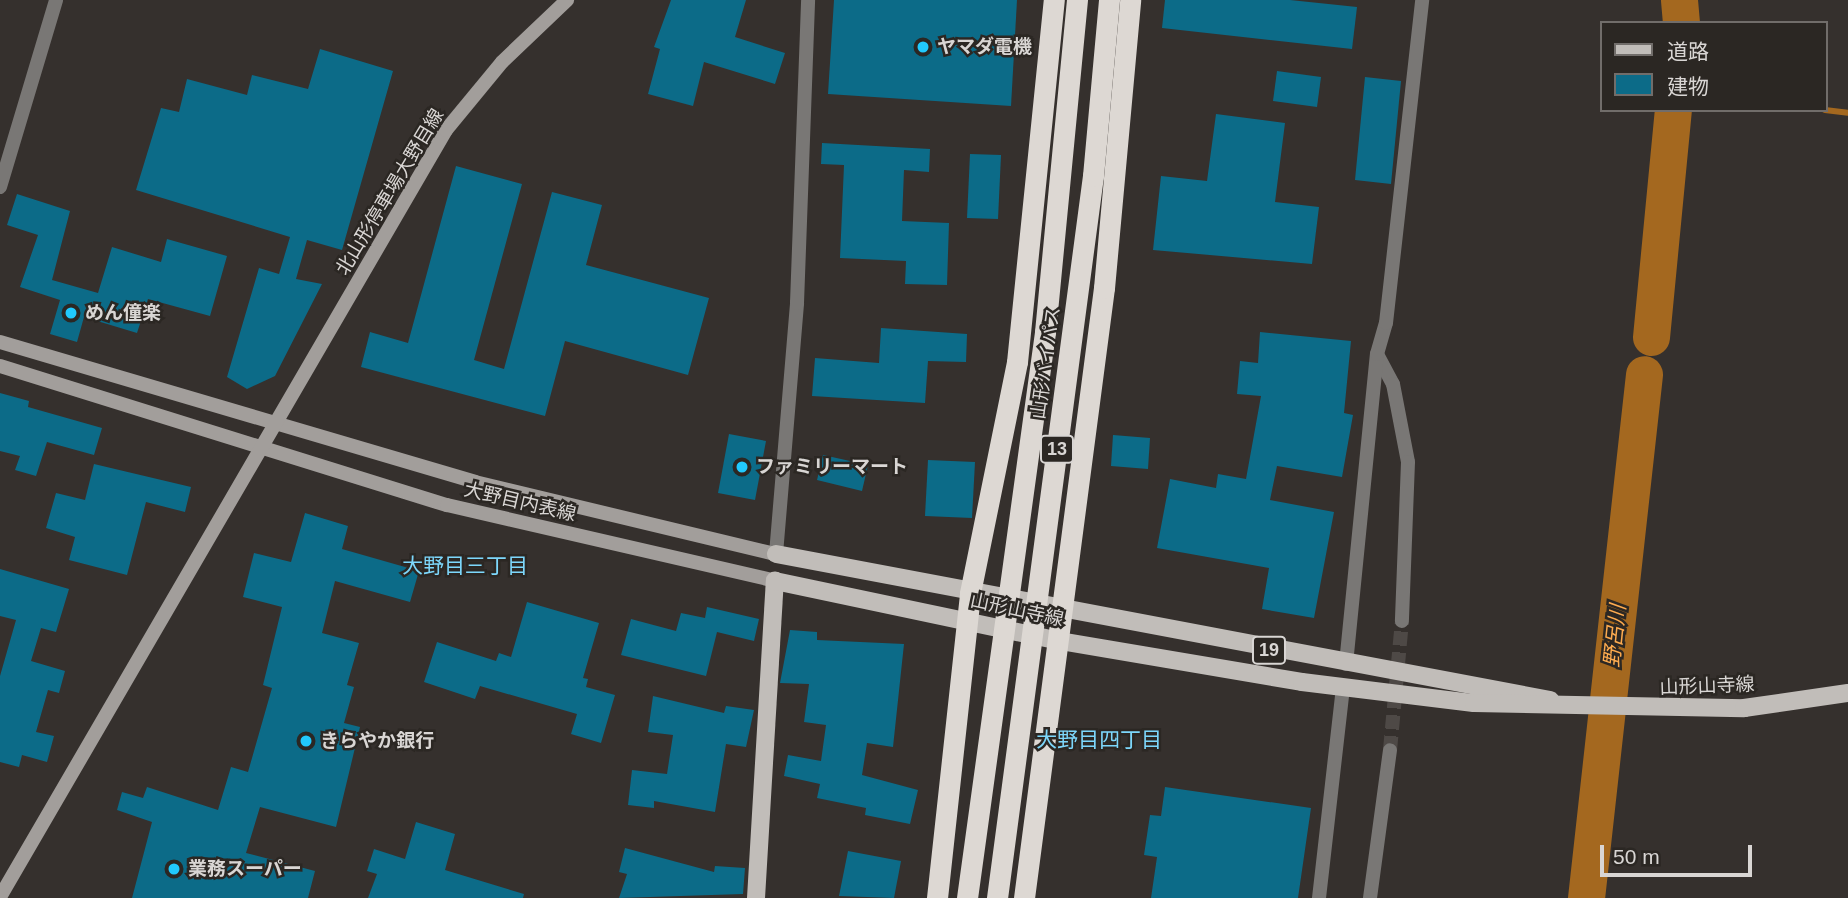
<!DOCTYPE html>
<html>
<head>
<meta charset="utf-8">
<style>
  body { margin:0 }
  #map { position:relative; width:1848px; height:898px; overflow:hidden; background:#35302d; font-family:Arial,"Noto Sans JP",sans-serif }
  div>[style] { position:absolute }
  .stream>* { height:6px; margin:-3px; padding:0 3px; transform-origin:3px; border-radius:3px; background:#a4681f }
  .river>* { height:37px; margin:-18.5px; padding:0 18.5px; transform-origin:18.5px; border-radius:18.5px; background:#a4681f }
  .building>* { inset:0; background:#0c6b88 }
  .street-tunnel>* { height:14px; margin-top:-7px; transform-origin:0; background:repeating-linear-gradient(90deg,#4e4946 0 14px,transparent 0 21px) }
  .street>* { height:14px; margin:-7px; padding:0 7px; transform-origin:7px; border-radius:7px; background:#797775 }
  .secondary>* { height:14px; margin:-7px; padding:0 7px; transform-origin:7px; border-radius:7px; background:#a29e9b }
  .primary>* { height:18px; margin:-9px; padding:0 9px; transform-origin:9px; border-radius:9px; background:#c1bdb9 }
  .highway>* { height:21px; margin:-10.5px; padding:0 10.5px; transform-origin:10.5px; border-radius:10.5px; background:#ddd8d3 }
  .highway-bridge>* { height:21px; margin:-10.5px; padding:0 10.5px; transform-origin:10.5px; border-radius:10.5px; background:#ddd8d3 }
  .dots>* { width:19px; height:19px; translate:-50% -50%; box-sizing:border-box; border:4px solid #2b2723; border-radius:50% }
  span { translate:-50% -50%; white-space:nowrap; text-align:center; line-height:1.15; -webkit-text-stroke:5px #2b2723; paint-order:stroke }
  .shield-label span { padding:2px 5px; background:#2b2723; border:2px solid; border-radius:5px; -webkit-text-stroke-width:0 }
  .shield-label { font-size:18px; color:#d9d6d4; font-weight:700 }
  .poi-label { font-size:19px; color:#d9d6d4; font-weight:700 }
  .left { translate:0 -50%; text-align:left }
  .street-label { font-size:19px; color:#d9d6d4 }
  .neighbourhood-label { font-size:21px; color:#7dd7fb }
  .water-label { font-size:21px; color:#fdab4f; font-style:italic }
  .legend { position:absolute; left:1600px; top:21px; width:228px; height:91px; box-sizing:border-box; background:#2b2723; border:2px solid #716d6a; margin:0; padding:9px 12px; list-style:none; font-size:21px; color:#d9d6d4 }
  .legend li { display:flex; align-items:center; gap:14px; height:35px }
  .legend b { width:35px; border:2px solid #716d6a }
  .scale { position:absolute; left:1600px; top:845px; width:152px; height:32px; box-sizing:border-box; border:4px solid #d9d6d4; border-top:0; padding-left:9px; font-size:21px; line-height:24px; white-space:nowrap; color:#d9d6d4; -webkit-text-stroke:5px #2b2723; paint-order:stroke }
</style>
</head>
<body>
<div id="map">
  <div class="stream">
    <div style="left:1825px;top:110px;width:23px;rotate:7deg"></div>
  </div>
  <div class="river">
    <div style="left:1679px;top:0;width:23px;rotate:85deg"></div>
    <div style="left:1651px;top:337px;width:228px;rotate:-84.5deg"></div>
    <div style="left:1586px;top:898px;width:527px;rotate:-83.68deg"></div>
  </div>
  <div class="building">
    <div style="clip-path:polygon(671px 0,746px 0,735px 37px,785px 53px,775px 84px,704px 62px,693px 106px,648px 94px,660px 49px,654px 47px)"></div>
    <div style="clip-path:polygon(834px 0,1017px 0,1011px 106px,828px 94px)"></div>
    <div style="clip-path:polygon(1165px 0,1290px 0,1357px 7px,1352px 49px,1162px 28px)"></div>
    <div style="clip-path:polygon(320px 49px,393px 71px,342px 250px,307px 240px,296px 279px,322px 284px,275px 376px,247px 389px,227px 377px,259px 268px,279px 274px,290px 237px,136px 190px,161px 108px,179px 112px,187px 79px,247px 95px,252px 75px,308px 89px)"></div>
    <div style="clip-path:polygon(1277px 71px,1321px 77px,1317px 107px,1273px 101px)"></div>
    <div style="clip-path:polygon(1365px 77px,1401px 81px,1391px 184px,1355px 180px)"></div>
    <div style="clip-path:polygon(1216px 114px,1285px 123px,1275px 202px,1319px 207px,1312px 264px,1153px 250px,1161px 176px,1207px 181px)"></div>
    <div style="clip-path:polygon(822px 143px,930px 149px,929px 172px,904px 170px,902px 221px,949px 223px,947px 285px,905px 284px,906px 261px,840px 258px,844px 165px,821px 164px)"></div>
    <div style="clip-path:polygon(970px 154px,1001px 155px,998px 219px,967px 218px)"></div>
    <div style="clip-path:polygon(456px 166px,522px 184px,474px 360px,504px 369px,552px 192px,602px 205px,586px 265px,709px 298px,688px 375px,565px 341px,545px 416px,361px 367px,370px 332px,408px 343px)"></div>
    <div style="clip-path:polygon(17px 194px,70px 211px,52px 280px,98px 293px,112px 247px,161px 262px,167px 239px,227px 256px,210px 316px,148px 299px,137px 333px,84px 317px,77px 342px,50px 334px,60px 300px,20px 287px,38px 235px,7px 225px)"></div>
    <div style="clip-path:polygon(881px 328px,967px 334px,966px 362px,928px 361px,925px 403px,812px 396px,815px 358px,879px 363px)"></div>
    <div style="clip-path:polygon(1260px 332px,1351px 341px,1344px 413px,1353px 415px,1342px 477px,1277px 466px,1270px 500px,1334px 512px,1314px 618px,1262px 609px,1269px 568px,1157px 548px,1170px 479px,1216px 488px,1218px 474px,1246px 479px,1261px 396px,1237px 394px,1240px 361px,1258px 363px)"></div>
    <div style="clip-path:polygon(0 393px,29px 401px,28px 407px,102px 428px,94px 455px,47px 442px,36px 476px,15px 470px,20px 456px,0 451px)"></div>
    <div style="clip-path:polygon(729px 434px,766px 441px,755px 500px,718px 493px)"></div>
    <div style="clip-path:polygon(1113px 435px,1150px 438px,1148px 469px,1111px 466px)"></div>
    <div style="clip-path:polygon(823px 455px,868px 465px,862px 491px,817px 480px)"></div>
    <div style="clip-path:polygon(928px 460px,975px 462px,972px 518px,925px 516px)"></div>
    <div style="clip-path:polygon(94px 464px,191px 487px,185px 512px,146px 502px,127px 575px,69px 560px,75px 537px,46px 528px,56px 493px,85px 500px)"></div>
    <div style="clip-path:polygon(305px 513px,348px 526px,342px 549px,419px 571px,410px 602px,335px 581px,322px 633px,359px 643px,347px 685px,354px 687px,344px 723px,360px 727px,336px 827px,260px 807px,246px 853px,315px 871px,308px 898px,132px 898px,152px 822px,117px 810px,122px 792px,143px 798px,147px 787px,218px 810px,231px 767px,248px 772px,272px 688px,263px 685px,282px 607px,243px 597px,254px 553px,291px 562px)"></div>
    <div style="clip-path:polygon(0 569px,69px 589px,56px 632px,41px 628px,31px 661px,65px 671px,59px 693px,48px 690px,36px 732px,54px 736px,47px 762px,22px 755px,19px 767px,0 762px,0 676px,16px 620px,0 616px)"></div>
    <div style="clip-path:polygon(527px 602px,599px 623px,583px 678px,588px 679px,586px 687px,615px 695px,601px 743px,571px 734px,577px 714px,480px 686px,475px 699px,424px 682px,437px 642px,496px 661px,499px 653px,511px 657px)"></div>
    <div style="clip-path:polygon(707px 607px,759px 619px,754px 641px,717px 632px,706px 676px,621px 655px,631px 619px,676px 631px,681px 613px,705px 618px)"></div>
    <div style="clip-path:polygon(790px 630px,817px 632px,817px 640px,904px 644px,893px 747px,867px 743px,862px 775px,918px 790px,910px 824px,865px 815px,866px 808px,817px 798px,820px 784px,784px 776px,788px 755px,821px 761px,826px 725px,804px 722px,809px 684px,780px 683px)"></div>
    <div style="clip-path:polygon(653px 696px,724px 713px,726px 706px,754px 710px,746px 747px,726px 744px,715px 812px,654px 801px,654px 808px,628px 805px,632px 770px,667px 774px,673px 735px,648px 732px)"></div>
    <div style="clip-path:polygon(1165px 787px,1311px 808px,1298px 898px,1151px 898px,1157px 857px,1144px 855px,1150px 815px,1161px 816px)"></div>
    <div style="clip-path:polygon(416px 822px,455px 834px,445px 870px,524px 894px,523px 898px,368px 898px,377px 874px,367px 871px,374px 849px,405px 859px)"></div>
    <div style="clip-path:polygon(625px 848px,714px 872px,715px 866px,745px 868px,743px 894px,619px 898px,627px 874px,619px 872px)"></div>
    <div style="clip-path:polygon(848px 851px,901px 861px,894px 898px,839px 896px)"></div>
  </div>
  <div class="street-tunnel">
    <div style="left:1390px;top:750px;width:130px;rotate:-84.7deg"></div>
  </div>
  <div class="street">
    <div style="left:0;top:187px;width:195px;rotate:-73.3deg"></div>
    <div style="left:1378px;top:356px;width:32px;rotate:62deg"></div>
    <div style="left:1393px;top:384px;width:79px;rotate:79.1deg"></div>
    <div style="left:1408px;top:462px;width:159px;rotate:92.2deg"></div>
    <div style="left:776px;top:554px;width:252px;rotate:-85.2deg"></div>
    <div style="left:797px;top:303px;width:303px;rotate:-87.9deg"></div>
    <div style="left:1346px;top:664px;width:312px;rotate:-84.3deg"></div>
    <div style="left:1377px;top:354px;width:32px;rotate:-74deg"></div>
    <div style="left:1386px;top:323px;width:325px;rotate:-83.6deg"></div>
    <div style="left:1319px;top:898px;width:211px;rotate:-83.5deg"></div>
    <div style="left:1370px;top:898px;width:149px;rotate:-82.3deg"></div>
  </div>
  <div class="secondary">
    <div style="left:0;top:342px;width:495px;rotate:16.4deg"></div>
    <div style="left:475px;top:482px;width:309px;rotate:13.5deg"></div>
    <div style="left:0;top:366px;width:468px;rotate:17.3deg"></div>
    <div style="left:447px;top:505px;width:337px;rotate:13deg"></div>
    <div style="left:0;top:897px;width:887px;rotate:-59.82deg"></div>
    <div style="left:446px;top:130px;width:88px;rotate:-50.5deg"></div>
    <div style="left:502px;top:62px;width:90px;rotate:-43.6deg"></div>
  </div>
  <div class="primary">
    <div style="left:776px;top:554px;width:788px;rotate:10.68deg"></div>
    <div style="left:756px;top:898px;width:318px;rotate:-86.6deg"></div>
    <div style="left:775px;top:581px;width:291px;rotate:11.9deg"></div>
    <div style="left:1060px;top:641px;width:245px;rotate:9.6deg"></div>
    <div style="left:1302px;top:682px;width:173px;rotate:7deg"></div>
    <div style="left:1474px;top:703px;width:270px;rotate:1.1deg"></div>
    <div style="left:1744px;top:708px;width:105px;rotate:-8.2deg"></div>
  </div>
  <div class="highway">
    <div style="left:1045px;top:332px;width:334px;rotate:-84.5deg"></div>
    <div style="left:937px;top:898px;width:307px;rotate:-83.8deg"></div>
    <div style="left:970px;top:593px;width:236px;rotate:-78.5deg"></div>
    <div style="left:1017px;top:362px;width:364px;rotate:-84.2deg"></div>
    <div style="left:1024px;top:898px;width:615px;rotate:-82.53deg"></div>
    <div style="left:1104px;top:288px;width:289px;rotate:-84.8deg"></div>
  </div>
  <div class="highway-bridge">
    <div style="left:967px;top:898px;width:571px;rotate:-82.15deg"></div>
    <div style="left:997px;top:898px;width:728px;rotate:-82.43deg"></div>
    <div style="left:1093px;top:176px;width:177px;rotate:-84.8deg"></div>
  </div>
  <div class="dots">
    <div style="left:923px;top:47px;background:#21c9fd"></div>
    <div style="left:71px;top:313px;background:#21c9fd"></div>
    <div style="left:742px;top:467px;background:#21c9fd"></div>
    <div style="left:306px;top:741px;background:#21c9fd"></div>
    <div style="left:174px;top:869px;background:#21c9fd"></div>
  </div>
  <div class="shield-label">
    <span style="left:1057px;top:449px">13</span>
    <span style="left:1269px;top:650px">19</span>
  </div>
  <div class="poi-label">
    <span class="left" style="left:937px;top:47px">ヤマダ電機</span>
    <span class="left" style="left:85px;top:313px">めん僮楽</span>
    <span class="left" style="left:756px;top:467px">ファミリーマート</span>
    <span class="left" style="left:320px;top:741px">きらやか銀行</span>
    <span class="left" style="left:188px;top:869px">業務スーパー</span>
  </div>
  <div class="street-label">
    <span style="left:390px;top:192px;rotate:-59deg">北山形停車場大野目線</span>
    <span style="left:1046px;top:363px;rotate:-82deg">山形バイパス</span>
    <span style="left:520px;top:502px;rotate:13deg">大野目内表線</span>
    <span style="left:1017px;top:610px;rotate:12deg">山形山寺線</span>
    <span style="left:1707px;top:686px;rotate:-2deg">山形山寺線</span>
  </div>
  <div class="neighbourhood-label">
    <span style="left:465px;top:566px">大野目三丁目</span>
    <span style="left:1099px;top:740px">大野目四丁目</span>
  </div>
  <div class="water-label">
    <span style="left:1615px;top:636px;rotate:-84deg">野呂川</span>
  </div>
  <ul class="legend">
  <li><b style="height:9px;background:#c1bdb9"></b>道路</li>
  <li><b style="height:19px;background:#0c6b88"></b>建物</li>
  </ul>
  <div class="scale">50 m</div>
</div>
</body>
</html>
